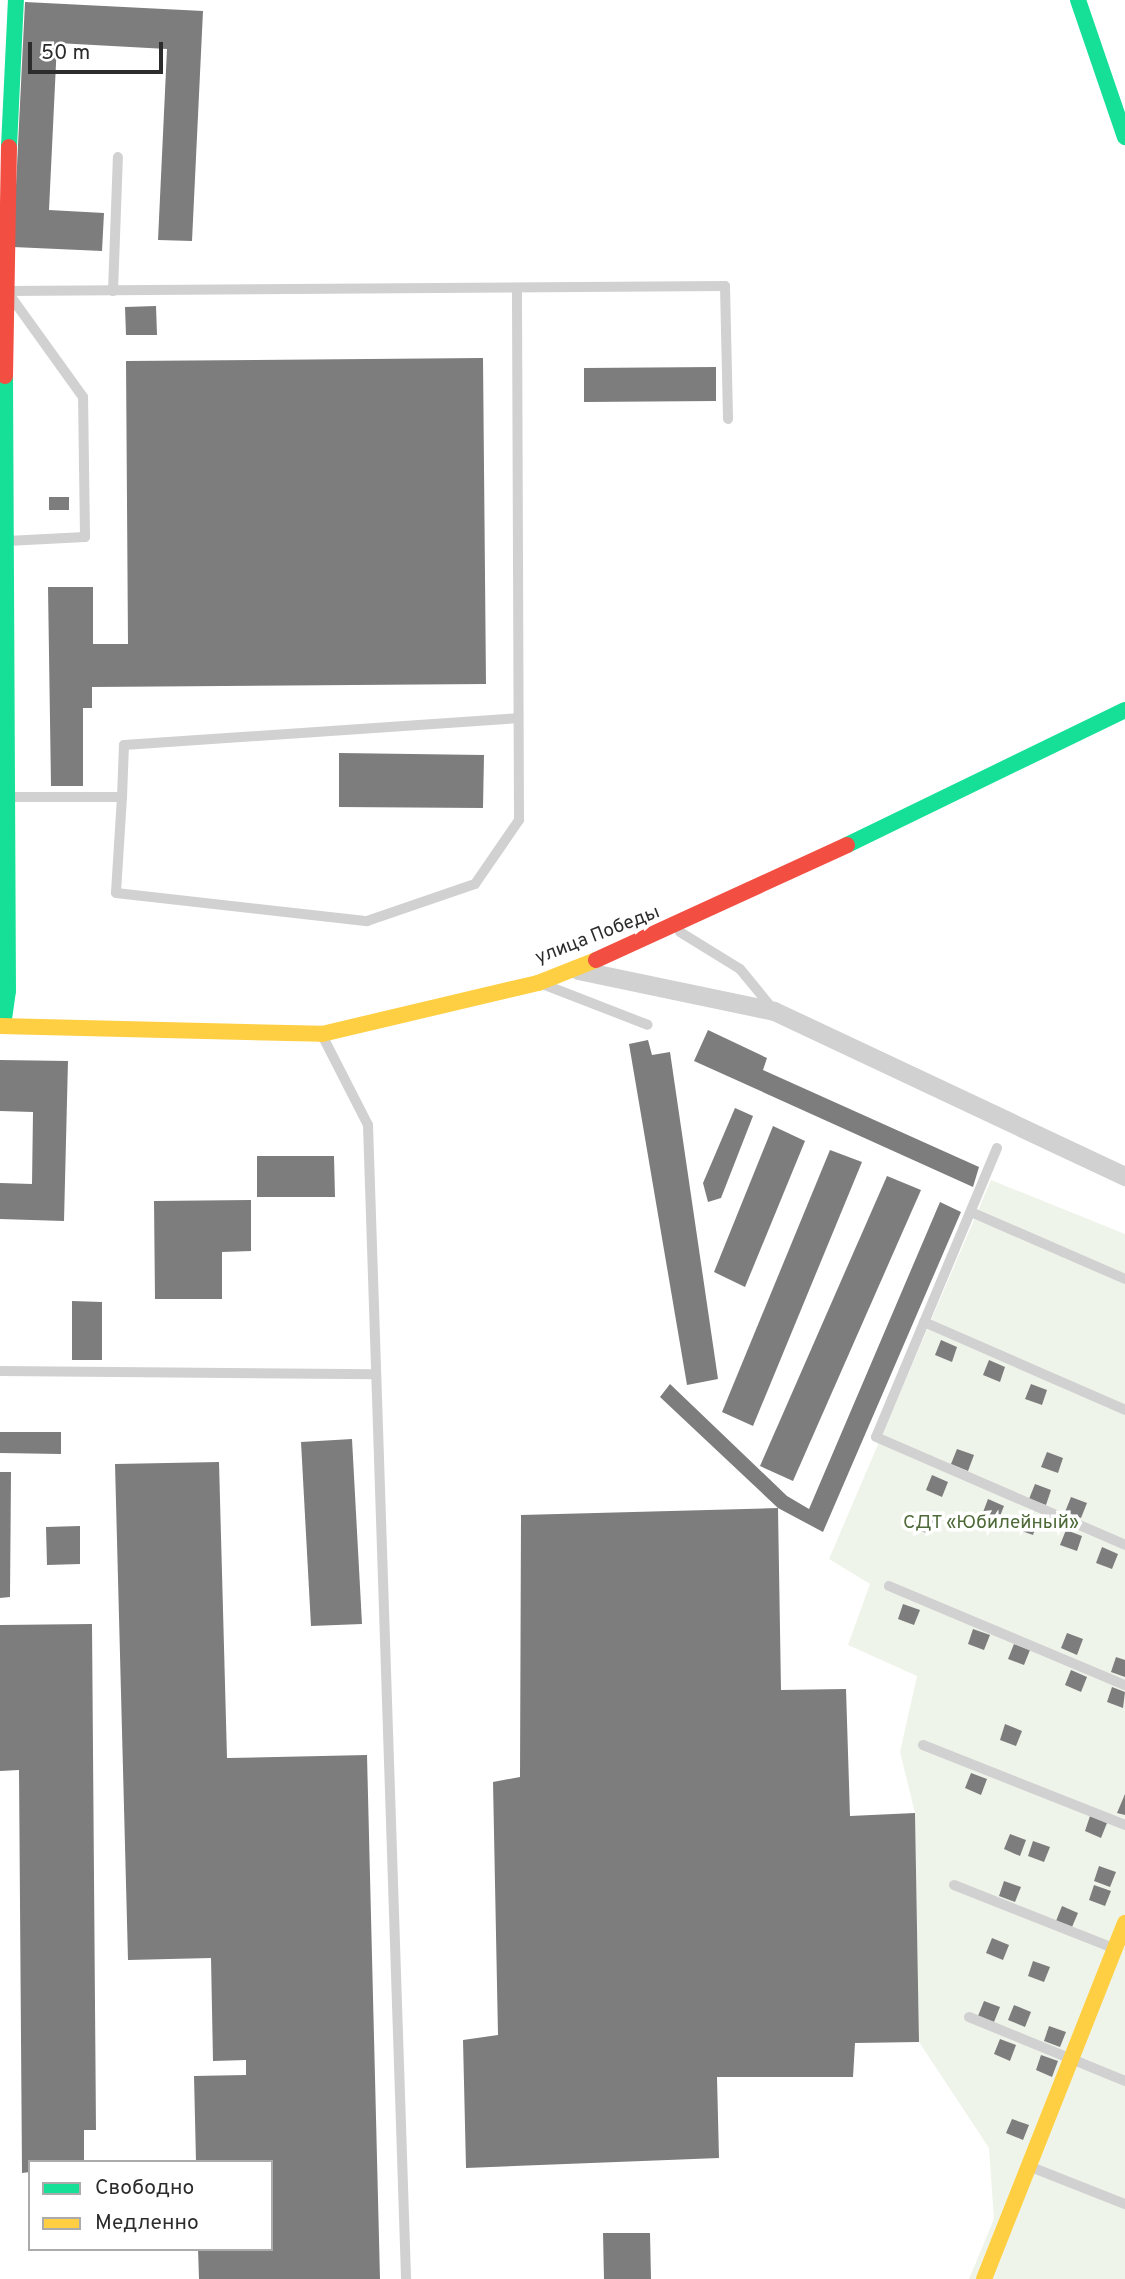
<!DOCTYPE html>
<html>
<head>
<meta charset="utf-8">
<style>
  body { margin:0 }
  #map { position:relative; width:1125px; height:2279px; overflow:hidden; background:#fff; font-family:Overpass,sans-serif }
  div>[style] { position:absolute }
  .green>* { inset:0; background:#eff4ea }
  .building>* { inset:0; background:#7d7d7d }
  .lane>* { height:10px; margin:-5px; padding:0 5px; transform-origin:5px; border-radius:5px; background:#d1d1d1 }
  .street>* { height:19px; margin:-9.5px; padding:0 9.5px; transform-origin:9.5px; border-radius:9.5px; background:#d1d1d1 }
  .fast>* { height:16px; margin:-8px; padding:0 8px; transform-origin:8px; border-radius:8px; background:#16e098 }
  .slow>* { height:16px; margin:-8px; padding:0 8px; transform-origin:8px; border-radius:8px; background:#ffcf43 }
  .jam>* { height:16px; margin:-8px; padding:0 8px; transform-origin:8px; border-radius:8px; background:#f24e42 }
  span { translate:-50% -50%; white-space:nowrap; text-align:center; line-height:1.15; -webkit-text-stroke:7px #fff; paint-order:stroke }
  .street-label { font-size:19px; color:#2c2c2c }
  .park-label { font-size:19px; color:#4e6a38 }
  .legend { position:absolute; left:28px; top:2160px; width:245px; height:91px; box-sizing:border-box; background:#fff; border:2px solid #ababab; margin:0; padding:9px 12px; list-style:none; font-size:21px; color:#2c2c2c }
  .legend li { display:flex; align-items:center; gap:14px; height:35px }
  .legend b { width:35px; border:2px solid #ababab }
  .scale { position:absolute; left:28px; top:42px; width:135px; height:32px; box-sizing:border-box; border:4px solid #2c2c2c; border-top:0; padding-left:9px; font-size:21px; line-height:24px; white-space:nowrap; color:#2c2c2c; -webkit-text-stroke:5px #fff; paint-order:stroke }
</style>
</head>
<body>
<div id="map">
  <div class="green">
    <div style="clip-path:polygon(991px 1180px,1125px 1234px,1125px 2279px,969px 2279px,994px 2219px,989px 2148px,919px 2042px,915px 1813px,900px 1752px,917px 1676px,848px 1645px,870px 1584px,829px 1559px)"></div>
  </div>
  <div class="building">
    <div style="clip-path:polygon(25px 2px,203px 11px,192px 241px,158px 240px,167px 49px,57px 43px,49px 210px,104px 213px,102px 251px,13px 247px)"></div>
    <div style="clip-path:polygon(156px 306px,157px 335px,126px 335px,125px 307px)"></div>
    <div style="clip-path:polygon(483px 358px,486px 684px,92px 687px,92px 708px,83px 708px,83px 786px,51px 786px,48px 587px,93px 587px,93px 644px,128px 644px,126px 361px)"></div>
    <div style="clip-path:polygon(716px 367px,716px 401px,584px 402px,584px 368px)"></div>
    <div style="clip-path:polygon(49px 497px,69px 497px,69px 510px,49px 510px)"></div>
    <div style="clip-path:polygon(339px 753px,484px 755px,483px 808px,339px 807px)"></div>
    <div style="clip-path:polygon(708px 1030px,767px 1058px,763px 1070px,979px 1167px,973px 1187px,694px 1061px)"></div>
    <div style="clip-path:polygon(648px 1040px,652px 1055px,670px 1052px,718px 1379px,687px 1385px,629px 1044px)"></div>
    <div style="clip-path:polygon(0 1060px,68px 1061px,64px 1221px,0 1219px,0 1183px,32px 1184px,33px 1112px,0 1111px)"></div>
    <div style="clip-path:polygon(735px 1108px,753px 1116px,721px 1198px,708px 1202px,703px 1183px)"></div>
    <div style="clip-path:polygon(773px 1126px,805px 1141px,745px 1287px,714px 1272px)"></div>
    <div style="clip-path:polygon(830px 1150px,862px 1162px,753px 1426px,722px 1412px)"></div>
    <div style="clip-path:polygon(257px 1156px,334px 1156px,335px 1197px,257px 1197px)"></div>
    <div style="clip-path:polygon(887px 1176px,921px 1190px,793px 1481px,760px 1466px)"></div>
    <div style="clip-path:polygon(251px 1200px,251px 1251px,222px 1252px,222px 1299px,155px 1299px,154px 1201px)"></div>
    <div style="clip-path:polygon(940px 1202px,961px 1212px,823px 1532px,778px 1508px,781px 1690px,846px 1689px,850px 1816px,915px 1813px,919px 2042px,855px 2043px,853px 2077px,717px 2077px,719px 2158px,466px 2168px,463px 2040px,498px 2035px,493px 1782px,520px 1777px,521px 1515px,778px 1508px,660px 1397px,670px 1384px,787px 1496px,809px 1509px)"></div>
    <div style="clip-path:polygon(72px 1301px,102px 1302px,102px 1360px,72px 1360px)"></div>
    <div style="clip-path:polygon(941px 1340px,957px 1347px,952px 1362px,935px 1355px)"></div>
    <div style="clip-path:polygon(989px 1360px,1005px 1367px,1000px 1382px,983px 1375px)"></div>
    <div style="clip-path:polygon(1031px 1384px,1047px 1390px,1042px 1405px,1025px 1399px)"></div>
    <div style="clip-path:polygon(0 1432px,61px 1432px,61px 1454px,0 1453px)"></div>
    <div style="clip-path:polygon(352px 1439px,362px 1624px,311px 1626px,301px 1442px)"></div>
    <div style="clip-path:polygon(957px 1449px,974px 1455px,968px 1471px,951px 1464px)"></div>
    <div style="clip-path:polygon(1047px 1452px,1063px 1458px,1058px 1473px,1041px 1467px)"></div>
    <div style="clip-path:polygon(219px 1462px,227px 1758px,367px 1755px,380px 2279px,199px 2279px,198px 2249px,271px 2249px,271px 2162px,196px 2162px,194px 2076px,246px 2075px,246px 2060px,213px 2061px,211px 1958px,128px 1960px,115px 1464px)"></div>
    <div style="clip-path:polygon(0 1472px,11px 1472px,10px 1597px,0 1598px)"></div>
    <div style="clip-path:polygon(932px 1475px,948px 1482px,942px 1497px,926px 1490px)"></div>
    <div style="clip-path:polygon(1035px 1484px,1051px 1490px,1046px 1505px,1029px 1499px)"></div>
    <div style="clip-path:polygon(1071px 1497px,1087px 1503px,1081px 1518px,1065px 1512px)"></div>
    <div style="clip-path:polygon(988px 1499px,1004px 1506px,998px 1521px,982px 1515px)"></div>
    <div style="clip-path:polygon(918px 1513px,935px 1519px,929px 1534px,913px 1528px)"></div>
    <div style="clip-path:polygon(1022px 1514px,1038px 1520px,1033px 1535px,1016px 1529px)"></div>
    <div style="clip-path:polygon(80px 1526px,80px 1564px,47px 1565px,46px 1527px)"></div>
    <div style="clip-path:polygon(1066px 1530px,1082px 1536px,1077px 1551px,1060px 1545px)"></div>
    <div style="clip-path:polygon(1102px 1547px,1118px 1554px,1112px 1569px,1096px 1563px)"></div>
    <div style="clip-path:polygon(903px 1604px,920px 1610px,914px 1625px,898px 1619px)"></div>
    <div style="clip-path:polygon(92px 1624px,96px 2130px,84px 2130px,84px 2162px,30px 2162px,30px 2172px,22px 2173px,19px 1770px,0 1771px,0 1625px)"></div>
    <div style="clip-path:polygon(973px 1629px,990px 1635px,984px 1650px,968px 1644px)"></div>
    <div style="clip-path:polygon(1067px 1633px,1083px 1639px,1077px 1655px,1061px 1648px)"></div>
    <div style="clip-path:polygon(1014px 1644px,1030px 1650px,1024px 1665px,1008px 1659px)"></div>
    <div style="clip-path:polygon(1116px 1657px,1125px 1660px,1125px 1677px,1111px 1672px)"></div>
    <div style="clip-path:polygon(1071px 1670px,1087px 1677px,1081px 1692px,1065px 1685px)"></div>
    <div style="clip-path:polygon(1112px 1687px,1125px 1692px,1123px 1708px,1107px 1702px)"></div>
    <div style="clip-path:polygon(1005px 1724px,1022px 1731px,1016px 1746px,1000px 1740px)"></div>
    <div style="clip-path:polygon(971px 1773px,987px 1779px,981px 1795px,965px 1788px)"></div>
    <div style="clip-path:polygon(1125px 1794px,1125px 1815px,1117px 1813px)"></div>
    <div style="clip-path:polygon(1090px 1816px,1107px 1823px,1101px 1838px,1085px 1831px)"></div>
    <div style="clip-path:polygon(1010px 1834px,1026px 1840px,1020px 1856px,1004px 1849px)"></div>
    <div style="clip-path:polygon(1033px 1841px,1050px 1847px,1044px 1862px,1028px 1856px)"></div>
    <div style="clip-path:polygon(1099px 1866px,1116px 1872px,1110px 1887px,1094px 1881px)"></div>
    <div style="clip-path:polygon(1004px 1881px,1021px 1887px,1015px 1902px,999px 1896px)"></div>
    <div style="clip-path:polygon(1094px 1885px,1111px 1891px,1105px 1906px,1089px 1900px)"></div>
    <div style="clip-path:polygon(1062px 1906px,1078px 1913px,1072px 1927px,1056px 1921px)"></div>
    <div style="clip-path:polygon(992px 1938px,1009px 1945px,1003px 1960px,986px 1953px)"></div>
    <div style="clip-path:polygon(1033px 1961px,1050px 1967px,1044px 1982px,1028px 1976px)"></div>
    <div style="clip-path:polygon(984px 2001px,1000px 2007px,994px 2022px,978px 2016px)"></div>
    <div style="clip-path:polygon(1014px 2005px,1031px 2012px,1025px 2027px,1008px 2020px)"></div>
    <div style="clip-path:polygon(1049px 2026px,1066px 2032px,1060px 2047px,1044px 2041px)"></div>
    <div style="clip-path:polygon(1000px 2039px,1016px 2045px,1010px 2061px,994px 2054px)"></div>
    <div style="clip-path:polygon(1041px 2055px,1058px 2061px,1052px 2077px,1036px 2070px)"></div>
    <div style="clip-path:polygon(1012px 2119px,1029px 2125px,1023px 2140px,1006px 2133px)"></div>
    <div style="clip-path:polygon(603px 2233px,650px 2233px,651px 2279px,604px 2279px)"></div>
  </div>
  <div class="lane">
    <div style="left:7px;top:291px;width:718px;rotate:-0.4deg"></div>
    <div style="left:725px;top:286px;width:133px;rotate:88.7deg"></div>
    <div style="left:113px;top:291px;width:134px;rotate:-87.9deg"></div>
    <div style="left:7px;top:541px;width:78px;rotate:-2.9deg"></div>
    <div style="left:85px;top:537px;width:140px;rotate:-90.8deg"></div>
    <div style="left:83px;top:397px;width:127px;rotate:-125.7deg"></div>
    <div style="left:9px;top:797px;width:113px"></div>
    <div style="left:122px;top:797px;width:52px;rotate:-87.8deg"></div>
    <div style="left:124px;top:745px;width:395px;rotate:-3.9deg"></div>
    <div style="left:122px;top:797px;width:96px;rotate:93.6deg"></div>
    <div style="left:116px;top:893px;width:253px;rotate:6.4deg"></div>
    <div style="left:367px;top:921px;width:114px;rotate:-18.9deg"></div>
    <div style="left:475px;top:884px;width:78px;rotate:-55.5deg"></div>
    <div style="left:519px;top:820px;width:529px;rotate:-90.22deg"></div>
    <div style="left:680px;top:932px;width:70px;rotate:31.7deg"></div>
    <div style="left:740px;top:969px;width:50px;rotate:50.6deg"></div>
    <div style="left:545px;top:985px;width:110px;rotate:21.2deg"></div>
    <div style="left:322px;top:1035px;width:101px;rotate:62.9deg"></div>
    <div style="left:368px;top:1125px;width:1155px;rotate:88.11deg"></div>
    <div style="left:997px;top:1148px;width:313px;rotate:112.7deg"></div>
    <div style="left:876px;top:1437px;width:271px;rotate:23.4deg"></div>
    <div style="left:971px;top:1212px;width:168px;rotate:23.5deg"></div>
    <div style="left:924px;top:1322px;width:219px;rotate:23.6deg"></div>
    <div style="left:0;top:1371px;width:376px;rotate:0.5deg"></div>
    <div style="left:889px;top:1586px;width:256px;rotate:22.8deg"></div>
    <div style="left:923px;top:1745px;width:217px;rotate:21.6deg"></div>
    <div style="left:954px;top:1885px;width:171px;rotate:21.6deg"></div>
    <div style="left:969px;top:2017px;width:169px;rotate:22.3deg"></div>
    <div style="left:1031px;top:2167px;width:101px;rotate:21.5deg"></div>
  </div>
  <div class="street">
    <div style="left:578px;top:970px;width:200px;rotate:11.8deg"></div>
    <div style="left:774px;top:1011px;width:388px;rotate:25.2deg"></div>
  </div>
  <div class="fast">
    <div style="left:1078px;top:0;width:145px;rotate:71.1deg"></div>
    <div style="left:9px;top:147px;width:147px;rotate:-87.3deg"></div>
    <div style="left:847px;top:845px;width:309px;rotate:-25.9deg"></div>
    <div style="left:3px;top:1026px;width:35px;rotate:-82deg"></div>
    <div style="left:8px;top:991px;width:615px;rotate:-90.28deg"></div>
  </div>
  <div class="slow">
    <div style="left:0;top:1026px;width:322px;rotate:1.4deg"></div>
    <div style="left:322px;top:1034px;width:222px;rotate:-13.3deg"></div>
    <div style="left:538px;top:983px;width:62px;rotate:-21.6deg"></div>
    <div style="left:984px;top:2279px;width:383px;rotate:-68.4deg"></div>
  </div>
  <div class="jam">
    <div style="left:5px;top:376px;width:229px;rotate:-89deg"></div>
    <div style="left:596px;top:960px;width:276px;rotate:-24.6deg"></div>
  </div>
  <div class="street-label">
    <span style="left:598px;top:936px;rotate:-21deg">улица Победы</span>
  </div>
  <div class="park-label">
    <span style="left:991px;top:1524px">СДТ «Юбилейный»</span>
  </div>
  <ul class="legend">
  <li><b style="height:9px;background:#16e098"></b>Свободно</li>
  <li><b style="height:9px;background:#ffcf43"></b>Медленно</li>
  </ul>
  <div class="scale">50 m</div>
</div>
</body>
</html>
